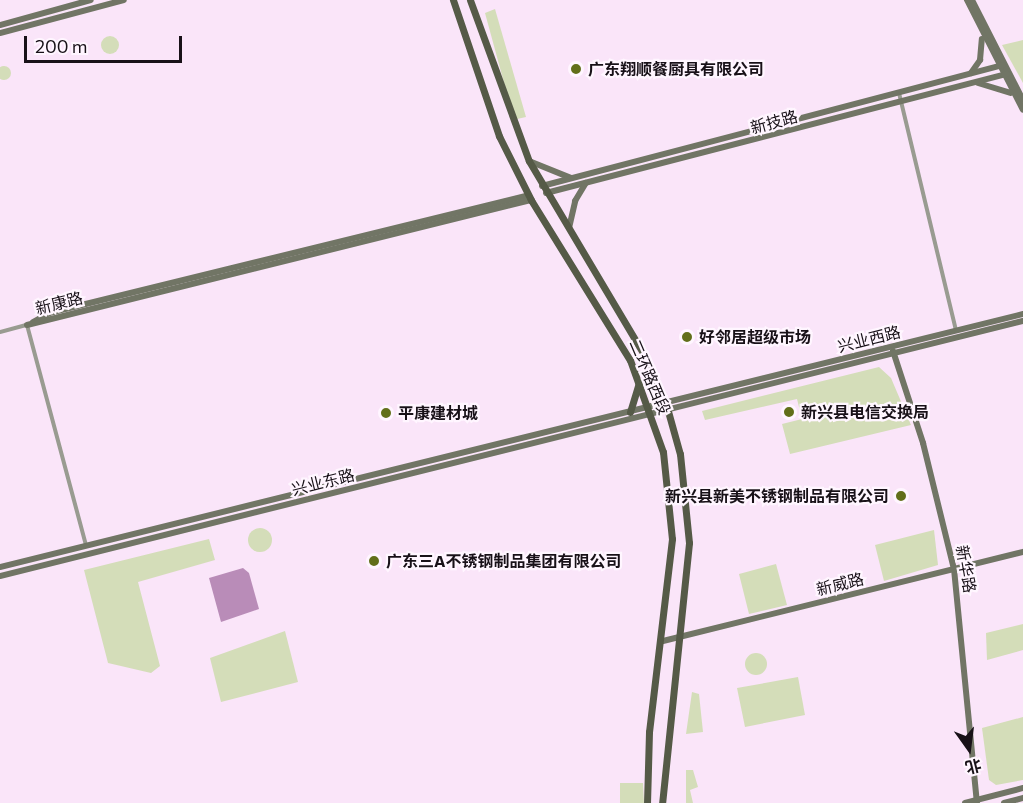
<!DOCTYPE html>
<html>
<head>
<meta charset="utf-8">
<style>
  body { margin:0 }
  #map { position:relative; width:1023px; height:803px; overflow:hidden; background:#fae5f9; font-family:Commissioner,"Noto Sans SC",sans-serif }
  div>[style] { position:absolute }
  .green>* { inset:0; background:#d4ddb9 }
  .round { border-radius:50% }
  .water>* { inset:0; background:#b98cb8 }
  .street>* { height:4px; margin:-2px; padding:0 2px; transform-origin:2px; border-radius:2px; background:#999b91 }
  .secondary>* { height:6px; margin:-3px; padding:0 3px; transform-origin:3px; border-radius:3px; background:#717565 }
  .primary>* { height:7px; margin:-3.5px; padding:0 3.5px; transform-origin:3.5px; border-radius:3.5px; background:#555a47 }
  .dots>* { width:16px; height:16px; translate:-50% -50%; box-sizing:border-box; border:3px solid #fff6ff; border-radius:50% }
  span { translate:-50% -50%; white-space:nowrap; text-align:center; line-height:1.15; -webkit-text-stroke:4.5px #fff6ff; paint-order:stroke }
  .poi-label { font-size:16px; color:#181118; font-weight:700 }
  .left { translate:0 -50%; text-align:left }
  .right { translate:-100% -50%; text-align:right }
  .street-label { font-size:16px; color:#181118 }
  .north { position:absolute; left:939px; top:719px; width:60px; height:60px; -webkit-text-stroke:4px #fff6ff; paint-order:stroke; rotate:166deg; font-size:16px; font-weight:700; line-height:24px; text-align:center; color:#181118 }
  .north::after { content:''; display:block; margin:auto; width:21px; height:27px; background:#181118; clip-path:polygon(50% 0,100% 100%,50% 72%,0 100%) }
  .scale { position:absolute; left:24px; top:36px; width:158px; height:27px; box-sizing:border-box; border:3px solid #181118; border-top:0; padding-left:8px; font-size:18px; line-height:21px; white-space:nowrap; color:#181118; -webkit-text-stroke:4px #fff6ff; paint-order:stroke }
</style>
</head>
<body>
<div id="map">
  <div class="green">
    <div style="clip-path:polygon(495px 9px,526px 117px,517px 119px,509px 101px,485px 13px)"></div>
    <div class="round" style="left:101px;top:36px;width:18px;height:18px"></div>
    <div style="clip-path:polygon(1023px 40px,1023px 83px,1002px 45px)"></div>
    <div class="round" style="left:-3px;top:66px;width:14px;height:14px"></div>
    <div style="clip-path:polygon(879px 367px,891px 378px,911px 425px,790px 454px,782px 424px,802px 419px,797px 399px,705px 420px,702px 411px)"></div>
    <div class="round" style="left:248px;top:528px;width:24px;height:24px"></div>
    <div style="clip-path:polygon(934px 530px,938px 565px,884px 581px,875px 545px)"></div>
    <div style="clip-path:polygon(209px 539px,215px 560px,138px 582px,160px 666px,151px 673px,108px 663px,84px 570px)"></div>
    <div style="clip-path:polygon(776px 564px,787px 605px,749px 614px,739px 574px)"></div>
    <div style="clip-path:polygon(1023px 624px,1023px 650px,987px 660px,986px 633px)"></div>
    <div style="clip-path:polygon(285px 631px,298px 682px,221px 702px,210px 658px)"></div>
    <div class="round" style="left:745px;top:653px;width:22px;height:22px"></div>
    <div style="clip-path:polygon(798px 677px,805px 715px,745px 727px,737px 688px)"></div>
    <div style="clip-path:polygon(692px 692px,699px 694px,703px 732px,686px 734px)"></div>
    <div style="clip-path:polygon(1023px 717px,1023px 780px,996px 785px,989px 780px,982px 728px)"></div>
    <div style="clip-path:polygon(686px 770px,693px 770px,698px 787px,690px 790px,693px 803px,686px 803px)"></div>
    <div style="clip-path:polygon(620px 783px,643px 783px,644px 803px,620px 803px)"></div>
  </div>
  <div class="water">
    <div style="clip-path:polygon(243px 568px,249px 573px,259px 609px,221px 622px,209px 578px)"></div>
  </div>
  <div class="street">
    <div style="left:899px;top:93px;width:244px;rotate:76.5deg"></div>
    <div style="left:0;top:332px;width:28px;rotate:-15deg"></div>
    <div style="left:27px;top:325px;width:228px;rotate:75deg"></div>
  </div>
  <div class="secondary">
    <div style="left:967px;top:0;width:123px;rotate:63deg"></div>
    <div style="left:972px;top:0;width:112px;rotate:63deg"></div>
    <div style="left:0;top:25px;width:94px;rotate:-15.4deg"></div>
    <div style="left:0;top:33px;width:128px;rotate:-14.9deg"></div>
    <div style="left:971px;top:73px;width:16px;rotate:-55deg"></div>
    <div style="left:980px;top:60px;width:21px;rotate:-85deg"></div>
    <div style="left:978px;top:83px;width:34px;rotate:17deg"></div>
    <div style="left:529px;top:161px;width:45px;rotate:22deg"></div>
    <div style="left:542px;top:186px;width:476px;rotate:-14.7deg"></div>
    <div style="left:546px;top:193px;width:476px;rotate:-14.5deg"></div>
    <div style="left:569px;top:228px;width:28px;rotate:-77deg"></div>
    <div style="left:575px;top:201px;width:21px;rotate:-59deg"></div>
    <div style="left:33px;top:322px;width:18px;rotate:-29deg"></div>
    <div style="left:49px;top:313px;width:493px;rotate:-13.8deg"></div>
    <div style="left:27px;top:325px;width:519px;rotate:-13.93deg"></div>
    <div style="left:893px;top:351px;width:97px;rotate:71.9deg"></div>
    <div style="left:923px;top:443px;width:130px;rotate:76.2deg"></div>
    <div style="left:954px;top:569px;width:235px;rotate:84.4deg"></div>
    <div style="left:0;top:567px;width:1054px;rotate:-13.89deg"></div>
    <div style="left:0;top:576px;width:1054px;rotate:-14deg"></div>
    <div style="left:663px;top:641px;width:371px;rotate:-13.9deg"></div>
    <div style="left:965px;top:803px;width:60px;rotate:-14.5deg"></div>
    <div style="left:1004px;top:803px;width:20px;rotate:-15deg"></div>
  </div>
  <div class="primary">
    <div style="left:453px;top:0;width:144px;rotate:71.3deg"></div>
    <div style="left:499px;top:136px;width:72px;rotate:63.4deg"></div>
    <div style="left:531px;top:200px;width:188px;rotate:58.3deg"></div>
    <div style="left:630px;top:360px;width:98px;rotate:70.3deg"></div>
    <div style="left:663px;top:452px;width:87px;rotate:84.1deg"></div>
    <div style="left:672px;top:539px;width:194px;rotate:96.8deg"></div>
    <div style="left:649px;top:732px;width:71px;rotate:91.6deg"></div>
    <div style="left:470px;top:0;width:171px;rotate:69.9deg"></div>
    <div style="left:529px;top:161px;width:226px;rotate:59.3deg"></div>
    <div style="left:644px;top:355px;width:54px;rotate:65.8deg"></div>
    <div style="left:666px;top:404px;width:52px;rotate:74.4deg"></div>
    <div style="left:680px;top:454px;width:89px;rotate:84.2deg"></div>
    <div style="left:689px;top:543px;width:261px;rotate:95.9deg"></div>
    <div style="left:630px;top:412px;width:31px;rotate:-73deg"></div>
  </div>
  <div class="dots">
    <div style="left:576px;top:69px;background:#626f1a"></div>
    <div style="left:687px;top:337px;background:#626f1a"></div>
    <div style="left:789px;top:412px;background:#626f1a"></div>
    <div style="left:386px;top:413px;background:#626f1a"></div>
    <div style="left:901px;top:496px;background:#626f1a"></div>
    <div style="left:374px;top:561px;background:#626f1a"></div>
  </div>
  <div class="poi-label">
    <span class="left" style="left:588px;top:69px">广东翔顺餐厨具有限公司</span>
    <span class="left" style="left:699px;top:337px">好邻居超级市场</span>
    <span class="left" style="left:801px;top:412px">新兴县电信交换局</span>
    <span class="left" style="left:398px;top:413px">平康建材城</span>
    <span class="right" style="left:889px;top:496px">新兴县新美不锈钢制品有限公司</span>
    <span class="left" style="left:386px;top:561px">广东三A不锈钢制品集团有限公司</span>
  </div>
  <div class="street-label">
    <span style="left:774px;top:122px;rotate:-15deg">新技路</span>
    <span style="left:59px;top:303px;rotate:-14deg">新康路</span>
    <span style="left:869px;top:339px;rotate:-14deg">兴业西路</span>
    <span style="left:650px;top:377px;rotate:67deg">二环路西段</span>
    <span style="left:323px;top:482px;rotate:-14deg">兴业东路</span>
    <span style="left:966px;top:569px;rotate:80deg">新华路</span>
    <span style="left:840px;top:584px;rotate:-14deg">新威路</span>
  </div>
  <div class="north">北</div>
  <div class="scale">200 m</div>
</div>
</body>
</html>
